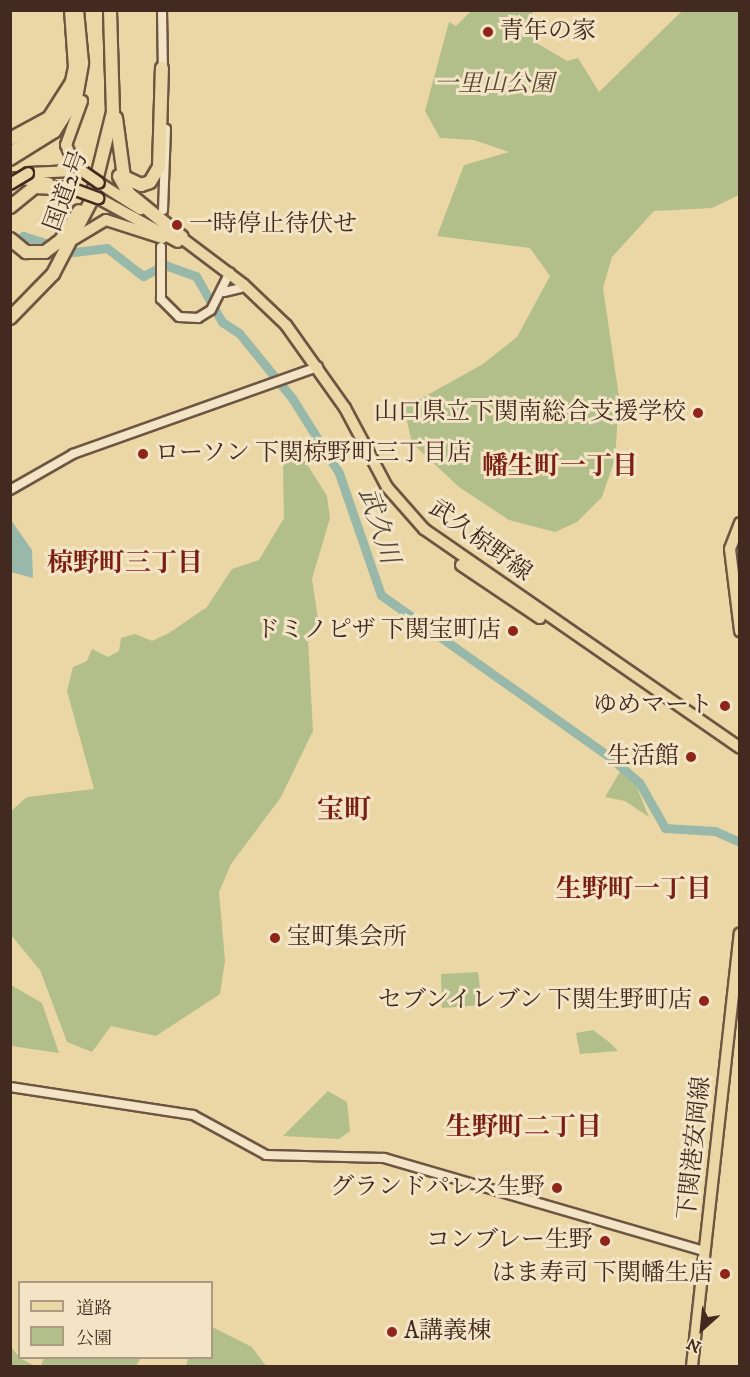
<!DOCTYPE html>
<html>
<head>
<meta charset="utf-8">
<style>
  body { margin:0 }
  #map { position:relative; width:750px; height:1377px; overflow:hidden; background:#ebd6a5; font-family:"IM FELL DW Pica","Noto Serif JP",serif }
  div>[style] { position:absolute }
  .green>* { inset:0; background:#b3bf8a }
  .water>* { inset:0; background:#98b9a9 }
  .river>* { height:9px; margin:-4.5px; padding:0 4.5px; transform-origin:4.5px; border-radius:4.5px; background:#98b9a9 }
  .roads { filter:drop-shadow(2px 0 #6d5542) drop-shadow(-2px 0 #6d5542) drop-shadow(0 2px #6d5542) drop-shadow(0 -2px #6d5542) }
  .minor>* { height:8px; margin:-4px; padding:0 4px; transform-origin:4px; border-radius:4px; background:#f2e4c4 }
  .major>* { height:10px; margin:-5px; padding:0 5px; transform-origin:5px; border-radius:5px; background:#ebd6a5 }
  .highway>* { height:12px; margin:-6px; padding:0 6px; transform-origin:6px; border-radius:6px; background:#ebd6a5 }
  .bridges { filter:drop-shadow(2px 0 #432a21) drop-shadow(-2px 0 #432a21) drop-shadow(0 2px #432a21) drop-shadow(0 -2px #432a21) }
  .major-bridge>* { height:10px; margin:-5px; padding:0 5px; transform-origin:5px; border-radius:5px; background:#ebd6a5 }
  .dots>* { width:16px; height:16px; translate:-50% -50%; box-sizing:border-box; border:3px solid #f2e4c4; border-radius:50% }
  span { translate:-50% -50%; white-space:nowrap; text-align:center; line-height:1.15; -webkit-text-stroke:6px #f2e4c4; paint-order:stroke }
  .poi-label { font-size:24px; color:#432a21 }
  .left { translate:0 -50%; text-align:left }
  .right { translate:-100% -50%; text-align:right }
  .park-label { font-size:24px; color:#594836; font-style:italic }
  .street-label { font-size:24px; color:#432a21 }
  .neighbourhood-label { font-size:26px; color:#7a1f14; font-weight:700 }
  .water-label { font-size:26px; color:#54473c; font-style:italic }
  .quarter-label { font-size:27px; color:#7a1f14; font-weight:700 }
  .frame { position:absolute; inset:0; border:12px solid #432a21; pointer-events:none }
  .legend { position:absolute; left:18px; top:1281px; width:195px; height:78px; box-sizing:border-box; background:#f2e4c4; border:2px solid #ac9a83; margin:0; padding:8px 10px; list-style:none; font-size:18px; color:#432a21 }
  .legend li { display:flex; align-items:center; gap:12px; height:30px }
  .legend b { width:30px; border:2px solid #ac9a83 }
  .north { position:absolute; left:672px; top:1299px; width:60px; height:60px; -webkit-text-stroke:4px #f2e4c4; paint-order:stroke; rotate:207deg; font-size:16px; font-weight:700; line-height:24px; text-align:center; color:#432a21 }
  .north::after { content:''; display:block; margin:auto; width:21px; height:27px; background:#432a21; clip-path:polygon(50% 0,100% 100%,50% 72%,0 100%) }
</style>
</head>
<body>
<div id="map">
  <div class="green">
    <div style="clip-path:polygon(471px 11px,532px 11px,535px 42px,567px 61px,578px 58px,599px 92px,682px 11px,739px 11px,739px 195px,712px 208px,654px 211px,612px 257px,603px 288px,619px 397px,615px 459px,602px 497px,577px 522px,555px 532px,509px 520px,459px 487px,412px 443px,404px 408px,483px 364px,517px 337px,550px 276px,530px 248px,437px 236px,464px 165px,509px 152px,474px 140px,440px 138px,425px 111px,449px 22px,456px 26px)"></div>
    <div style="clip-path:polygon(295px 445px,327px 496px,330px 518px,312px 579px,318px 619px,308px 640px,313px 731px,281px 797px,231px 864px,219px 892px,225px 961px,220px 994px,156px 1036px,111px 1026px,92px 1052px,67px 1042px,40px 970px,11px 935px,11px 811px,27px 797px,94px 789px,67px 691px,73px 667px,87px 661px,92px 649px,108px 657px,119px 651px,121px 638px,135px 634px,152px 641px,169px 633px,207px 607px,232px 569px,259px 560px,284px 518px,283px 467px)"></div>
    <div style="clip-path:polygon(621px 770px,635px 783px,649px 817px,625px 801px,605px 797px)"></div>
    <div style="clip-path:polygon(478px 972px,482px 1005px,442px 1008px,441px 974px)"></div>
    <div style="clip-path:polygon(11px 985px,42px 1003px,59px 1053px,11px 1046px)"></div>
    <div style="clip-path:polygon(593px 1030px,609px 1042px,618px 1051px,580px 1054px,576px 1033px)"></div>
    <div style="clip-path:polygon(328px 1091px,347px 1102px,350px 1131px,339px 1139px,283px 1136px)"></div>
    <div style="clip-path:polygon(212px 1327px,252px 1347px,266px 1366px,186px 1366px,188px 1358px,212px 1358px)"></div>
    <div style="clip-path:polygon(11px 1347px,20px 1358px,35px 1366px,11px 1366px)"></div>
    <div style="clip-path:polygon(44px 1358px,141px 1358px,136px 1366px,41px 1366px)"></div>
  </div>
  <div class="water">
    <div style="clip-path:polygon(11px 520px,32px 550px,33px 578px,11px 572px)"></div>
  </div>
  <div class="river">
    <div style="left:10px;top:245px;width:16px;rotate:-35deg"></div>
    <div style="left:23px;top:236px;width:53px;rotate:17.4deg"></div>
    <div style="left:74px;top:252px;width:33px;rotate:-7deg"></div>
    <div style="left:107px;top:248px;width:46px;rotate:37.9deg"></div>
    <div style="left:143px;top:276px;width:25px;rotate:-27deg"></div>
    <div style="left:165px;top:265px;width:33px;rotate:20deg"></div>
    <div style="left:196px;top:276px;width:53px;rotate:60.5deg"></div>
    <div style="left:222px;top:322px;width:20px;rotate:33deg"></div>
    <div style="left:239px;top:333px;width:84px;rotate:50.8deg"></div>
    <div style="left:292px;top:398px;width:89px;rotate:57.9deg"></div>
    <div style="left:339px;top:473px;width:129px;rotate:71deg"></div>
    <div style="left:381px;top:595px;width:282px;rotate:35.3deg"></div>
    <div style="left:611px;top:758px;width:37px;rotate:41deg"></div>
    <div style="left:639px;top:782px;width:53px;rotate:60.5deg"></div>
    <div style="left:665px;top:828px;width:50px;rotate:3.4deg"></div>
    <div style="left:715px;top:831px;width:27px;rotate:24deg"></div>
  </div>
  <div class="roads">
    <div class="minor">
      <div style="left:162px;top:10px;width:62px;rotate:89.1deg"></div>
      <div style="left:163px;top:210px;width:81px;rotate:-87.9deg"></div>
      <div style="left:161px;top:247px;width:52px;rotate:90deg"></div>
      <div style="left:161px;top:299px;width:25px;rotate:45deg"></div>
      <div style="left:179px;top:317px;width:19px;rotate:3deg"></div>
      <div style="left:198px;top:318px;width:15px;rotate:-32deg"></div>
      <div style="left:211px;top:310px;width:42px;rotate:-63.4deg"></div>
      <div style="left:224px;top:292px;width:17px;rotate:-13deg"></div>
      <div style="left:10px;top:490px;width:73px;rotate:-29.7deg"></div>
      <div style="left:73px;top:454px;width:260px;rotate:-19.6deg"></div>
      <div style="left:10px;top:1087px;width:185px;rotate:8.7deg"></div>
      <div style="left:193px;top:1115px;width:83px;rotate:28.7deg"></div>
      <div style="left:266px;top:1155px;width:118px;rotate:1.5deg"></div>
      <div style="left:384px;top:1158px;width:334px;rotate:16.2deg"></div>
    </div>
    <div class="major">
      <div style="left:10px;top:152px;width:42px;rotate:-31.4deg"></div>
      <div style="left:46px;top:130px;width:37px;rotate:-55deg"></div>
      <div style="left:67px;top:100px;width:34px;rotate:-78deg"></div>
      <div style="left:74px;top:67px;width:57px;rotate:-94deg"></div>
      <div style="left:10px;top:160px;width:53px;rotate:-31.9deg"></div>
      <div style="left:55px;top:132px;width:40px;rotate:-57.1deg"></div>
      <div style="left:77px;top:98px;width:36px;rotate:-80deg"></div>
      <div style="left:83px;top:63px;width:53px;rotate:-95.4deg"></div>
      <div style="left:75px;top:166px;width:23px;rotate:-113deg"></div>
      <div style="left:66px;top:145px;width:47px;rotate:-70deg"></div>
      <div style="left:28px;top:173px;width:46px;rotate:-2.5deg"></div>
      <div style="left:14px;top:178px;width:35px;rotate:8deg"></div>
      <div style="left:99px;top:183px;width:49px;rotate:32.4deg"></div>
      <div style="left:98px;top:198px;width:91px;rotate:28.8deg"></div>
      <div style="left:175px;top:233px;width:86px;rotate:37deg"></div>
      <div style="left:244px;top:285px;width:58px;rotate:43.6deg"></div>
      <div style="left:286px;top:325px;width:102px;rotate:54.6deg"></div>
      <div style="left:345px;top:408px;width:89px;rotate:62deg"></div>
      <div style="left:387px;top:487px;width:56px;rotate:48.6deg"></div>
      <div style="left:424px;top:529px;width:384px;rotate:34.7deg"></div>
      <div style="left:74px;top:239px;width:37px;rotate:-31deg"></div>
      <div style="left:106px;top:220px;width:59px;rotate:17.8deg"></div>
      <div style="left:740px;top:523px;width:28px;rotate:111deg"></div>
      <div style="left:730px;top:549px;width:83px;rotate:83deg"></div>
      <div style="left:461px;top:565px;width:95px;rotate:33.9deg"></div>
      <div style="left:692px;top:1366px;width:435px;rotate:-83.7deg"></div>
    </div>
    <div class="highway">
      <div style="left:116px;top:118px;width:60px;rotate:82.3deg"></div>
      <div style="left:124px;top:177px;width:19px;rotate:25deg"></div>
      <div style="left:141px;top:185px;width:9px;rotate:-18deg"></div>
      <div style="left:150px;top:182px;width:17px;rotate:-59deg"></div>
      <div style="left:159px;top:167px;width:99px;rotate:-88.3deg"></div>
      <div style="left:10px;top:139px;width:44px;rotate:-28.3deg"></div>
      <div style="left:49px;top:118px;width:43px;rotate:-57.4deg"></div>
      <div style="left:119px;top:176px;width:21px;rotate:61deg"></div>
      <div style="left:129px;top:194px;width:68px;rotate:39.1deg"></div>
      <div style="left:10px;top:207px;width:32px;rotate:-39deg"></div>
      <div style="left:35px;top:187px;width:38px;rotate:3deg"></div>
      <div style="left:10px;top:239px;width:21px;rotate:39deg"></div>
      <div style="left:26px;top:252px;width:19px"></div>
      <div style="left:45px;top:252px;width:20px;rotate:-37deg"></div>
      <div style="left:61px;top:240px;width:34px;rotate:-58deg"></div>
      <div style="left:10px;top:318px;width:62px;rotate:-45.7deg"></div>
      <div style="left:53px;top:274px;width:82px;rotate:-62.5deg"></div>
      <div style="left:91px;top:201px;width:92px;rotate:-76.1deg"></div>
      <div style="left:113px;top:112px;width:102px;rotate:-91.7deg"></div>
    </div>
  </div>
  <div class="bridges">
    <div class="major-bridge">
      <div style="left:75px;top:166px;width:29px;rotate:35deg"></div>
      <div style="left:10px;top:184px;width:21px;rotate:-31deg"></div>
      <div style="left:73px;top:189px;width:27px;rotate:20deg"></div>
    </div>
  </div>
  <div class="dots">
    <div style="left:488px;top:32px;background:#8f2418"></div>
    <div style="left:177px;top:225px;background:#8f2418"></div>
    <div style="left:698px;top:413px;background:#8f2418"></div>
    <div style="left:143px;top:454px;background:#8f2418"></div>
    <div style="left:513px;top:631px;background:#8f2418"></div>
    <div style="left:725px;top:706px;background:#8f2418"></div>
    <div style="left:691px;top:757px;background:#8f2418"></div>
    <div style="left:275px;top:938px;background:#8f2418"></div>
    <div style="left:704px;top:1001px;background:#8f2418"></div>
    <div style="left:557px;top:1188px;background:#8f2418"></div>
    <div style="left:605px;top:1241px;background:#8f2418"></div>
    <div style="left:725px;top:1274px;background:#8f2418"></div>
    <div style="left:392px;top:1332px;background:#8f2418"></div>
  </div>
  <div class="poi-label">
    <span class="left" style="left:500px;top:32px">青年の家</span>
    <span class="left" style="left:189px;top:225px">一時停止待伏せ</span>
    <span class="right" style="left:686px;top:413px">山口県立下関南総合支援学校</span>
    <span class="left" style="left:155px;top:454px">ローソン 下関椋野町三丁目店</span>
    <span class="right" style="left:501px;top:631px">ドミノピザ 下関宝町店</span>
    <span class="right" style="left:713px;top:706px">ゆめマート</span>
    <span class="right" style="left:679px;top:757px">生活館</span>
    <span class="left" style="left:287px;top:938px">宝町集会所</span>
    <span class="right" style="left:692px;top:1001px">セブンイレブン 下関生野町店</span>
    <span class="right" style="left:545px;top:1188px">グランドパレス生野</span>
    <span class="right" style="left:593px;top:1241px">コンブレー生野</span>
    <span class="right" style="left:713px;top:1274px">はま寿司 下関幡生店</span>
    <span class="left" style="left:404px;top:1332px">A講義棟</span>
  </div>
  <div class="park-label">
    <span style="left:494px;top:85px">一里山公園</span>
  </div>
  <div class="street-label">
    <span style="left:67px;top:191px;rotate:-70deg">国道2号</span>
    <span style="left:480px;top:541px;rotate:36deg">武久椋野線</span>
    <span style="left:695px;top:1148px;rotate:-84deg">下関港安岡線</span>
  </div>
  <div class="neighbourhood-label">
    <span style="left:560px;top:467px">幡生町一丁目</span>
    <span style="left:125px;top:564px">椋野町三丁目</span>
    <span style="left:634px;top:890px">生野町一丁目</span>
    <span style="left:524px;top:1128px">生野町二丁目</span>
  </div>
  <div class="water-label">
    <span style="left:378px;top:526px;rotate:72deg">武久川</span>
  </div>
  <div class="quarter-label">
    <span style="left:344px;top:811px">宝町</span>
  </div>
  <div class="frame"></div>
  <ul class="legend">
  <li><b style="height:8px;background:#ebd6a5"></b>道路</li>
  <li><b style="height:16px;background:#b3bf8a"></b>公園</li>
  </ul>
  <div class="north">N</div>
</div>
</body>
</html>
